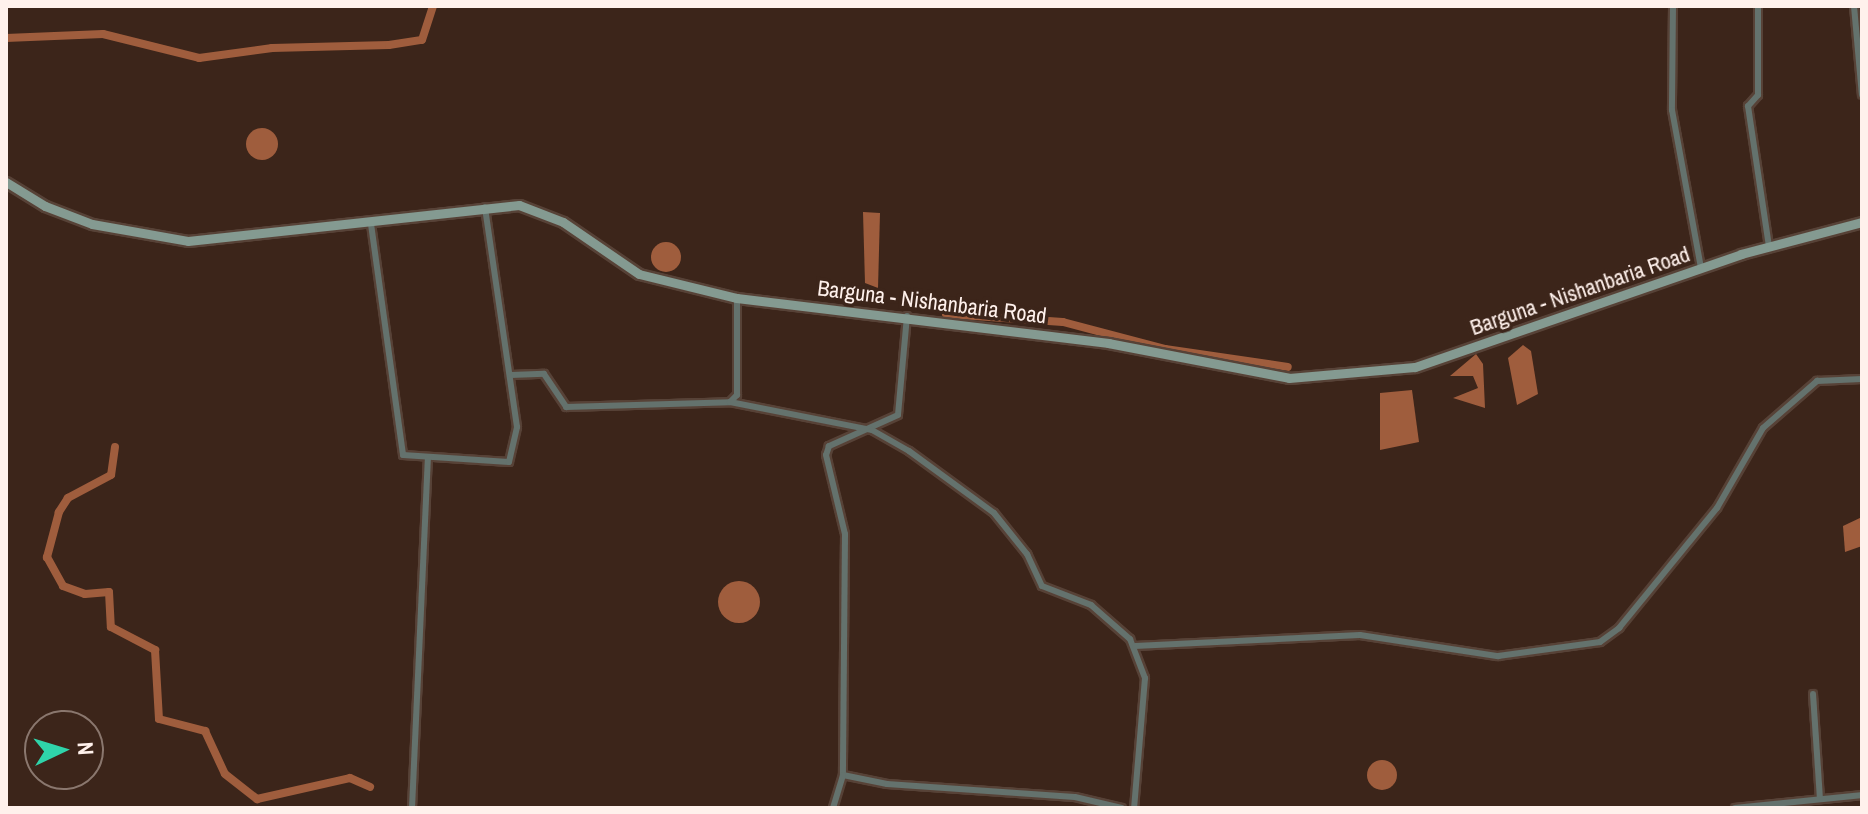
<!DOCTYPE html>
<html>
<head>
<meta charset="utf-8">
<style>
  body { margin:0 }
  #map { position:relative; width:1868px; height:814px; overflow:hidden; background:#3c251a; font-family:"Archivo Narrow",sans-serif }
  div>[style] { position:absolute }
  .water>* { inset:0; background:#9f5d3d }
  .round { border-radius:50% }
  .canal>* { height:8px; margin:-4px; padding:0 4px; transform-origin:4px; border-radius:4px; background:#9f5d3d }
  .roads { filter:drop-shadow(2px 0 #574237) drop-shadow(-2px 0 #574237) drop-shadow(0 2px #574237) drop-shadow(0 -2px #574237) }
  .street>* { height:6px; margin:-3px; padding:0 3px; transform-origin:3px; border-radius:3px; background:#64726d }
  .secondary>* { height:9px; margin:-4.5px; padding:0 4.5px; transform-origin:4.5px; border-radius:4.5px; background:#849a91 }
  span { translate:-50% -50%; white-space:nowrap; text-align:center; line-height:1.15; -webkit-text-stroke:7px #3c251a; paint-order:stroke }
  .street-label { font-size:22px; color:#fff1ec }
  .frame { position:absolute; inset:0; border:8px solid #fff1ec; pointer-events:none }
  .north { position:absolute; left:24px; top:710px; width:80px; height:80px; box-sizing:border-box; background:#3c251a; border:2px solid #8a776e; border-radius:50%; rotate:86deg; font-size:22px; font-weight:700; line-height:32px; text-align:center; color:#fff1ec }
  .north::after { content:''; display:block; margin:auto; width:28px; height:36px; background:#2fd4aa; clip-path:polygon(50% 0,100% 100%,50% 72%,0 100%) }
</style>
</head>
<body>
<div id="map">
  <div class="water">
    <div class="round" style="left:246px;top:128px;width:32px;height:32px"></div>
    <div style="clip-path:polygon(863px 212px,880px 213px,878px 288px,865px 283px)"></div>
    <div class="round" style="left:651px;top:242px;width:30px;height:30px"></div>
    <div style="clip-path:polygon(1523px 345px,1531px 351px,1538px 394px,1517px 405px,1508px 358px)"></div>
    <div style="clip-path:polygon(1476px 354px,1483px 364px,1485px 408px,1453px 398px,1478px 388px,1473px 376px,1450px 376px)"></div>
    <div style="clip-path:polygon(1412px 390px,1419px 442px,1380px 450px,1380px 393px)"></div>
    <div style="clip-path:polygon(1862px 517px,1862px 546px,1845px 552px,1843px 526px)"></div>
    <div class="round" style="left:718px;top:581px;width:42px;height:42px"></div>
    <div class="round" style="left:1367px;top:760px;width:30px;height:30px"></div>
  </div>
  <div class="canal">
    <div style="left:6px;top:38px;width:97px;rotate:-2.4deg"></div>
    <div style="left:103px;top:34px;width:99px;rotate:14deg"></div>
    <div style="left:199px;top:58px;width:74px;rotate:-7.8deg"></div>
    <div style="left:272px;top:48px;width:117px;rotate:-1.5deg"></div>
    <div style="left:389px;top:45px;width:33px;rotate:-9deg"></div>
    <div style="left:422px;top:40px;width:36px;rotate:-72deg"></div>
    <div style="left:946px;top:314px;width:117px;rotate:3.9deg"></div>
    <div style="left:1063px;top:322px;width:106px;rotate:14.8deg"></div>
    <div style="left:1165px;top:349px;width:124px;rotate:8.3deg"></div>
    <div style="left:115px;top:447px;width:28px;rotate:98deg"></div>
    <div style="left:111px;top:475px;width:49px;rotate:151.9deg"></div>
    <div style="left:68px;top:498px;width:17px;rotate:123deg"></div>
    <div style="left:59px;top:512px;width:47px;rotate:104.9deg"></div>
    <div style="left:47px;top:557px;width:33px;rotate:61deg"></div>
    <div style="left:63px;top:586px;width:23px;rotate:20deg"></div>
    <div style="left:85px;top:594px;width:24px;rotate:-5deg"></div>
    <div style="left:109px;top:592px;width:35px;rotate:87deg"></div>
    <div style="left:111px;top:627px;width:50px;rotate:27.6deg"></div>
    <div style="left:155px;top:650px;width:69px;rotate:86.7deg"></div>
    <div style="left:159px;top:719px;width:48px;rotate:14.6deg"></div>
    <div style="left:205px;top:731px;width:47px;rotate:65.1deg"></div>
    <div style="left:225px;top:774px;width:41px;rotate:38deg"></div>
    <div style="left:257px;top:799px;width:95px;rotate:-12.7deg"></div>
    <div style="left:350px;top:778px;width:22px;rotate:24deg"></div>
  </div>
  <div class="roads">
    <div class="street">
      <div style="left:1673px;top:6px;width:104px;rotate:90.6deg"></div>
      <div style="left:1672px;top:110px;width:161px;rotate:79.6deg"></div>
      <div style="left:1758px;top:6px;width:89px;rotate:90deg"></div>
      <div style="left:1758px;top:95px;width:15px;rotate:132deg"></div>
      <div style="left:1748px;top:106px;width:142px;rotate:81.5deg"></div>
      <div style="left:1854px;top:6px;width:89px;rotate:84.9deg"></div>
      <div style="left:371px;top:224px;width:233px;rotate:82.1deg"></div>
      <div style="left:403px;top:455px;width:106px;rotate:3.8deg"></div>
      <div style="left:509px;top:462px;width:36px;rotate:-77deg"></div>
      <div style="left:517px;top:427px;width:222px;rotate:-98.3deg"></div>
      <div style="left:907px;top:316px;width:99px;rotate:95.2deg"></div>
      <div style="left:898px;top:415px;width:76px;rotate:155.8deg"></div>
      <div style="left:829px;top:446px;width:9px;rotate:108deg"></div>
      <div style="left:826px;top:455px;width:81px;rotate:76.5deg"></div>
      <div style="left:845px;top:534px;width:241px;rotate:90.5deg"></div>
      <div style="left:843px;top:775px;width:45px;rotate:11.6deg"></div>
      <div style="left:887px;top:784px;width:188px;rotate:4deg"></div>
      <div style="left:1075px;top:797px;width:48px;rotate:13.2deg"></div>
      <div style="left:511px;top:375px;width:33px;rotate:-2deg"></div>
      <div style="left:544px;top:374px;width:40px;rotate:56deg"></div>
      <div style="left:566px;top:407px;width:164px;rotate:-1.7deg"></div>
      <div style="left:730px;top:402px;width:10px;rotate:-45deg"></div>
      <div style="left:737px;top:395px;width:97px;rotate:-90deg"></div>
      <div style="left:730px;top:402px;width:145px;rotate:11.2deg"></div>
      <div style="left:872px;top:430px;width:43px;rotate:29.6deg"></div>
      <div style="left:909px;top:451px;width:105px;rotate:36.1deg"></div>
      <div style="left:994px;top:513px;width:53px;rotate:51.2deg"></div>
      <div style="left:1027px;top:554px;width:35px;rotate:65deg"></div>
      <div style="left:1042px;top:586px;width:53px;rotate:21.2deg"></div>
      <div style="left:1091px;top:605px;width:52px;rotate:41.1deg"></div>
      <div style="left:1130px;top:639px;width:42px;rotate:69deg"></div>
      <div style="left:1145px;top:678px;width:130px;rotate:94.8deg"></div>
      <div style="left:1135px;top:646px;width:225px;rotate:-2.8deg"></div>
      <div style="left:1360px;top:635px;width:140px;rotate:8.7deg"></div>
      <div style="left:1498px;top:656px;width:103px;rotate:-7.8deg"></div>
      <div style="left:1600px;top:642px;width:24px;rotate:-36deg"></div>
      <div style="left:1619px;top:628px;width:155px;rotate:-50.8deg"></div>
      <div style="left:1717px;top:508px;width:92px;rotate:-60.1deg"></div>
      <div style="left:1763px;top:428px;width:72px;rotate:-41deg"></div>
      <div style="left:1817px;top:381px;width:45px;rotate:-2.5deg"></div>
      <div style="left:1813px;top:694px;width:105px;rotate:86.2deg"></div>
      <div style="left:412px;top:808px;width:350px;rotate:-87.4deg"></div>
      <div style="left:833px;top:808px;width:34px;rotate:-73deg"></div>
      <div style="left:1735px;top:808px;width:128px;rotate:-5.8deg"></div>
    </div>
    <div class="secondary">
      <div style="left:6px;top:182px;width:46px;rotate:31.6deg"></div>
      <div style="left:45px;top:206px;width:50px;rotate:21deg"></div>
      <div style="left:92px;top:224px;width:97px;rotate:10deg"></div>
      <div style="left:188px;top:241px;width:333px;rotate:-6.2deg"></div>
      <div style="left:519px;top:205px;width:47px;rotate:21.1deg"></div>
      <div style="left:563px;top:222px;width:92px;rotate:34.4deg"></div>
      <div style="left:639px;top:274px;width:101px;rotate:13.8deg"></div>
      <div style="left:737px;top:298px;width:374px;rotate:6.9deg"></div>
      <div style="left:1108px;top:343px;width:184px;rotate:10.9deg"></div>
      <div style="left:1289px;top:378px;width:126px;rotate:-5deg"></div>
      <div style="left:1415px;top:367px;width:345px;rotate:-19.1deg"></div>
      <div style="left:1741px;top:254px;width:125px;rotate:-14.8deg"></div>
    </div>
  </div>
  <div class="street-label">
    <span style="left:1580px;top:291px;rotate:-19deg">Barguna - Nishanbaria Road</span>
    <span style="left:932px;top:302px;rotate:7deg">Barguna - Nishanbaria Road</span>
  </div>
  <div class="frame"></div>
  <div class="north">N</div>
</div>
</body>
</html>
